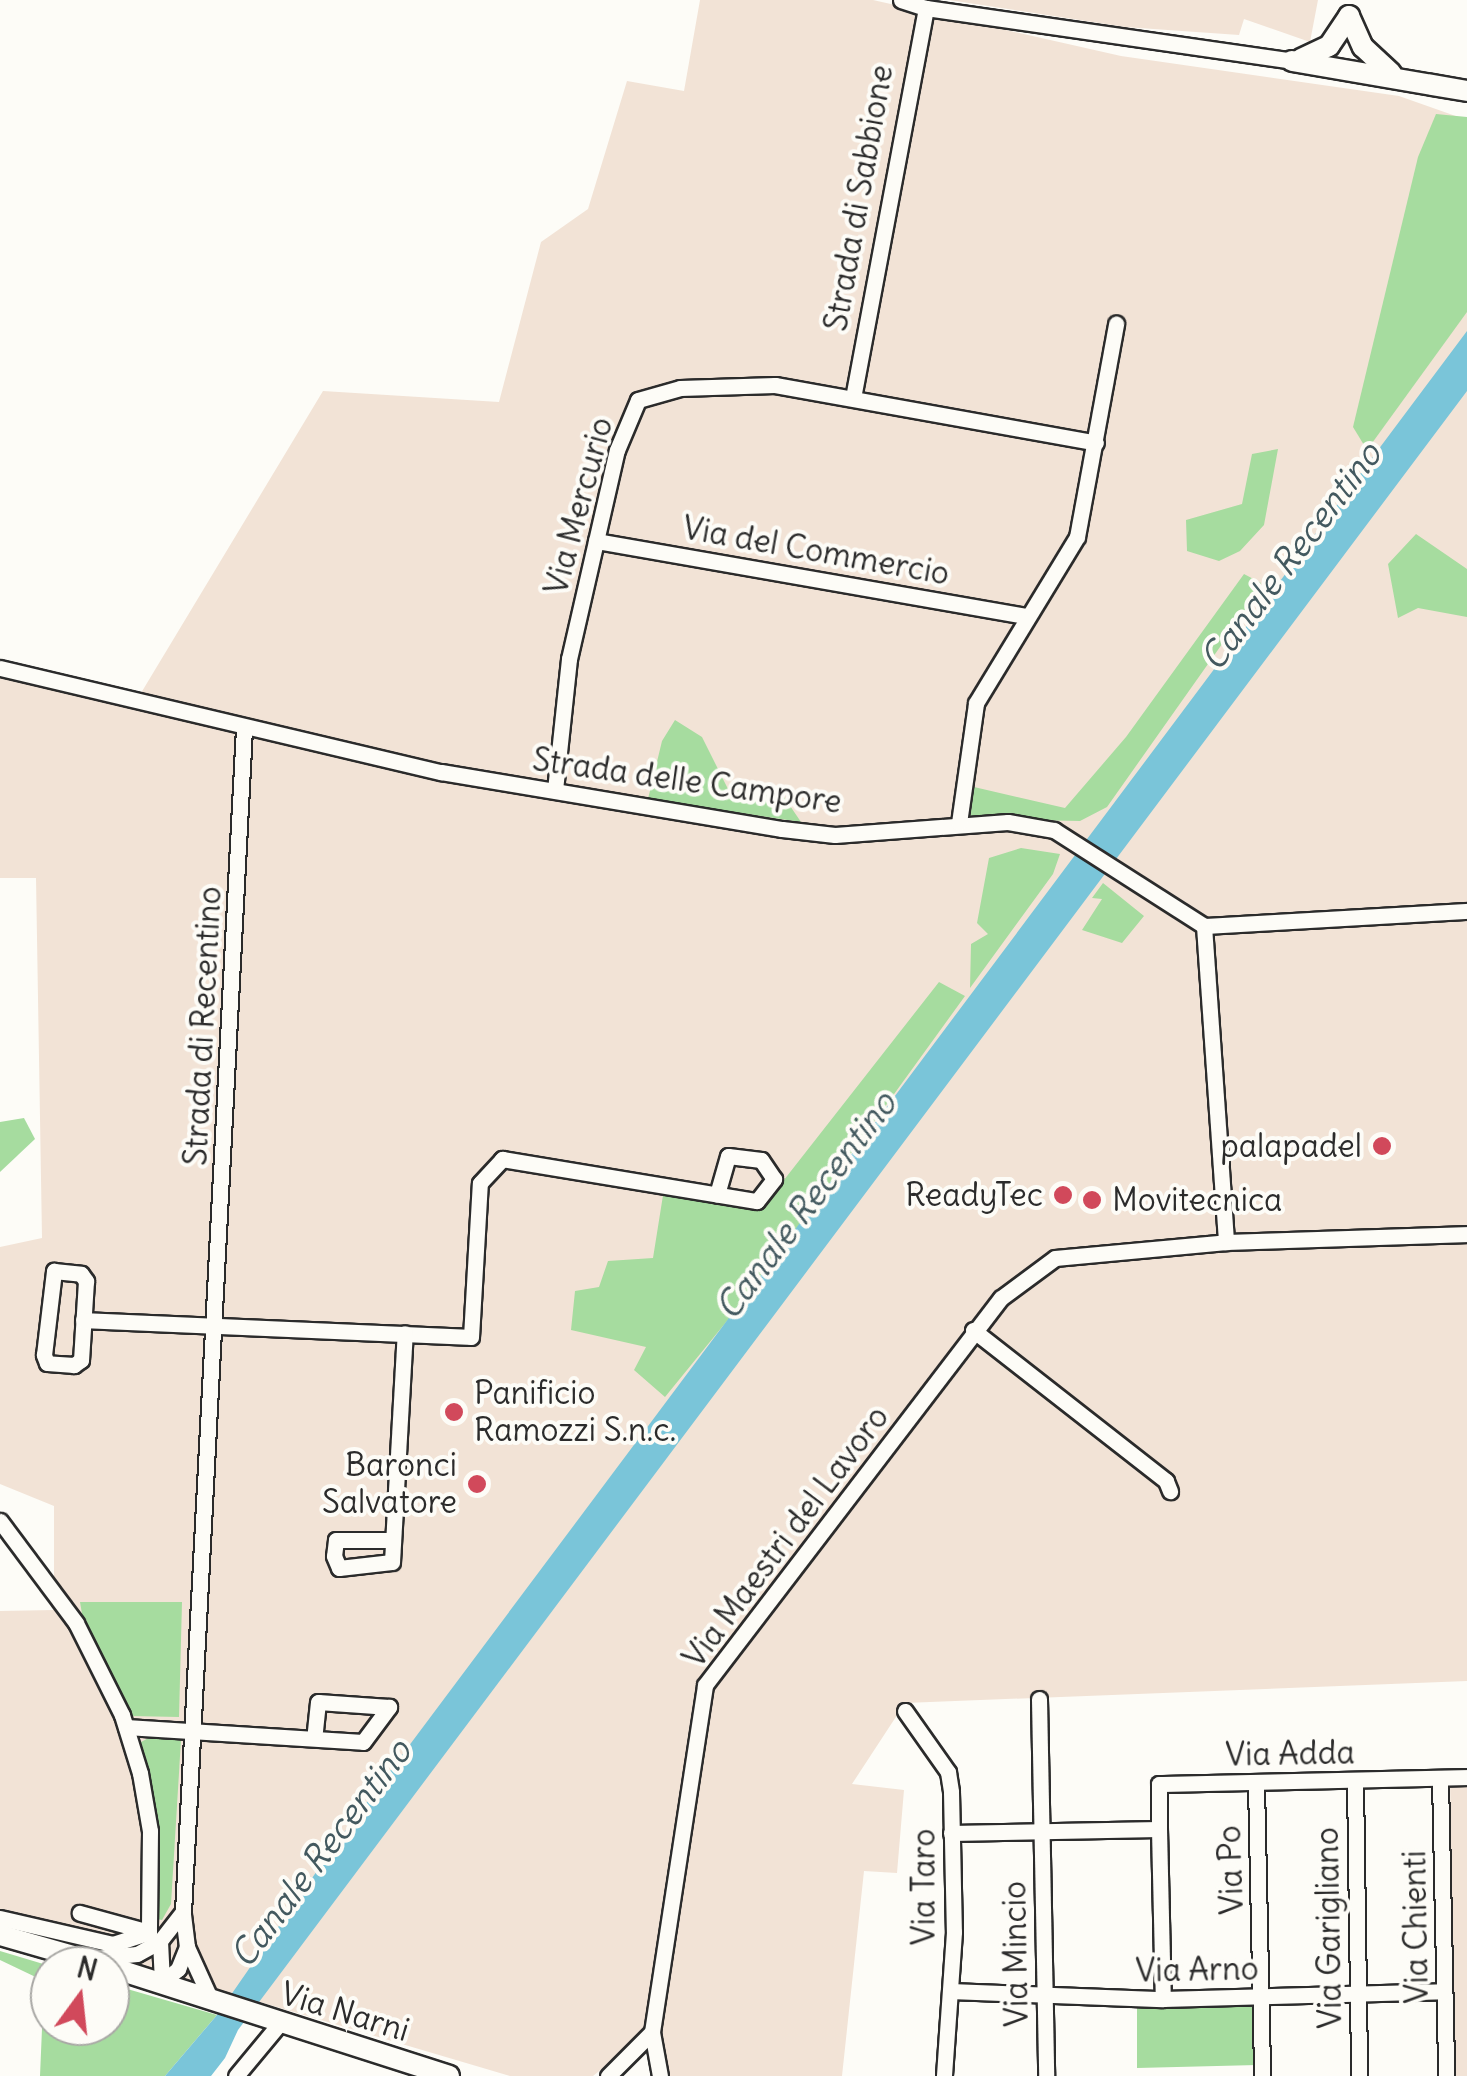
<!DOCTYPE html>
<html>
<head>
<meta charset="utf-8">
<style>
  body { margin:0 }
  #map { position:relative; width:1467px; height:2076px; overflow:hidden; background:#fdfcf7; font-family:Delius,sans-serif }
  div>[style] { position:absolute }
  .built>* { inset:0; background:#f2e3d6 }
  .green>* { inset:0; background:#a6dc9f }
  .water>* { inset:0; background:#7ac5d9 }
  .roads { filter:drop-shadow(2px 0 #2b2b2b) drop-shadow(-2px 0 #2b2b2b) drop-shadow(0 2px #2b2b2b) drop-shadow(0 -2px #2b2b2b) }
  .minor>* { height:15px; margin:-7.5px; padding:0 7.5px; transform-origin:7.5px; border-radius:7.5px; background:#fdfcf7 }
  .major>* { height:20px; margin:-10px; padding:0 10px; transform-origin:10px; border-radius:10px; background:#fdfcf7 }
  .dots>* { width:28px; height:28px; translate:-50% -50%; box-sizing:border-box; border:5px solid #fdfcf7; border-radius:50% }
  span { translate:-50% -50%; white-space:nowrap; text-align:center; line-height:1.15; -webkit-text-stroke:8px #fdfcf7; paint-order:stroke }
  .street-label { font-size:32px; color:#2b2b2b }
  .poi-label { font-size:32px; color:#2b2b2b }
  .right { translate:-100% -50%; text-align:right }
  .left { translate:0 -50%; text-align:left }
  .water-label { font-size:35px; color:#43595f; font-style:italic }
  .north { position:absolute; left:30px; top:1946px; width:100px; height:100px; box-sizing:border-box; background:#fdfcf7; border:2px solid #a9a8a5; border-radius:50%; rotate:15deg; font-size:28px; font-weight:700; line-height:40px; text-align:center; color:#2b2b2b }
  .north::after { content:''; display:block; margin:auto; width:35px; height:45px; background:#d1495b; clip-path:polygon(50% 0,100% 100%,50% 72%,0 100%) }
</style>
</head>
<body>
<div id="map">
  <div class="built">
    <div style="clip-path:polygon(700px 0,873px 0,1121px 56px,1399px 96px,1467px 120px,1467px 1681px,905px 1703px,852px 1784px,904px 1790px,897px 1873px,864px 1871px,842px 2076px,670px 2076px,654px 2026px,593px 2076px,510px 2076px,0 1925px,0 1611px,54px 1610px,54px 1506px,0 1484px,0 1247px,42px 1238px,36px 878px,0 878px,0 673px,138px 698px,323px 391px,499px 402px,541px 242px,588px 209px,627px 81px,684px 91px)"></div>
    <div style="clip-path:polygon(949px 0,1318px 0,1310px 42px,1244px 19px,1239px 35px,1125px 27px)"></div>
    <div style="clip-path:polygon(1467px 1771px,1467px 2076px,1453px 2076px,1450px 1772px)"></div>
  </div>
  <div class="green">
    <div style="clip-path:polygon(1436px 114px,1467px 117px,1467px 312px,1367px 450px,1353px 427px,1418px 157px)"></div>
    <div style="clip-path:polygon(1278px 449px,1264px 525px,1240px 551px,1219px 561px,1187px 551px,1186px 520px,1242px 504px,1252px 454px)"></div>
    <div style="clip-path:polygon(1416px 534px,1467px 569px,1467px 617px,1418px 608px,1398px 618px,1388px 564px)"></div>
    <div style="clip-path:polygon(1244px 574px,1261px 583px,1244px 613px,1107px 807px,1080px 821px,970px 819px,974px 787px,1065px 808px,1126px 737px)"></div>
    <div style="clip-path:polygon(675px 720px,702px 737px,728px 789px,784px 797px,801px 822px,648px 799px,662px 741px)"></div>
    <div style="clip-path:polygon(1021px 848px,1060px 854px,1053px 874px,970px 988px,971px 944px,988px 934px,977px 923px,989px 858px)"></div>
    <div style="clip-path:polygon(1103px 883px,1144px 916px,1122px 943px,1082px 930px,1102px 899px,1092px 898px)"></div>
    <div style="clip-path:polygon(939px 982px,965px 996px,753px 1289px,665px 1397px,634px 1370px,646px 1347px,571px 1330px,575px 1291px,599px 1287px,608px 1261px,653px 1258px,664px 1189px,762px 1208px)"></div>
    <div style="clip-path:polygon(24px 1118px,35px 1139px,0 1172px,0 1122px)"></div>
    <div style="clip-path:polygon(80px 1602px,182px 1602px,179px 1717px,130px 1716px,84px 1625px)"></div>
    <div style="clip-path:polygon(160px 1732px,181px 1740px,171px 1904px,162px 1920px,157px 1919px,140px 1752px,141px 1742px)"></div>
    <div style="clip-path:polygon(0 1951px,50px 1966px,50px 2026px,110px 2026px,110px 1984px,217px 2015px,165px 2076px,40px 2076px,44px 1981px,0 1960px)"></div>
    <div style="clip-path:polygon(1258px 2004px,1257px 2065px,1137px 2068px,1137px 2007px)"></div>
  </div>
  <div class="water">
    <div style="clip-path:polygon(1467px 331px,1467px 391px,238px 2030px,225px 2058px,211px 2076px,165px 2076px,217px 2015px,337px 1842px)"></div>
  </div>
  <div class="roads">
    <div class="minor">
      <div style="left:901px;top:0;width:26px;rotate:18deg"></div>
      <div style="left:853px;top:398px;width:397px;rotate:-79.4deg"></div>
      <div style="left:926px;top:8px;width:370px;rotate:8.2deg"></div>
      <div style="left:596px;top:541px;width:436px;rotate:9.9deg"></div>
      <div style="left:0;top:668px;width:453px;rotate:13.3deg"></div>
      <div style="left:441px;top:772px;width:346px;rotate:9.5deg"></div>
      <div style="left:782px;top:829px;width:53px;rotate:6.5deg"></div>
      <div style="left:835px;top:835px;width:173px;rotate:-4.3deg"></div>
      <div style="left:1008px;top:822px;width:47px;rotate:9.9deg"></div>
      <div style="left:1054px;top:830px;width:178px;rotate:32.6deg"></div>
      <div style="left:1204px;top:926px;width:263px;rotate:-3.3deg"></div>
      <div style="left:555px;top:790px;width:132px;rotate:-83.9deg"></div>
      <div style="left:569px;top:659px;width:214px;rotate:-77.1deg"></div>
      <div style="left:617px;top:450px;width:54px;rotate:-67.2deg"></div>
      <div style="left:638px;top:400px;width:44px;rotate:-15.9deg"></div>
      <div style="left:680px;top:388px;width:95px;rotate:-1.8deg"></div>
      <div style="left:775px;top:385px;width:326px;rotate:10.2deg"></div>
      <div style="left:959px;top:823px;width:121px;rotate:-81.9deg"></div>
      <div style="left:976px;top:703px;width:194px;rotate:-58.7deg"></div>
      <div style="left:1077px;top:537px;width:217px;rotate:-79.6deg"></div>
      <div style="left:1204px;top:926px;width:317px;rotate:86deg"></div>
      <div style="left:54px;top:1271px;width:27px;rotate:6deg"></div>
      <div style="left:81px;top:1274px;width:9px;rotate:54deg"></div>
      <div style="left:86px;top:1281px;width:79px;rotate:93.6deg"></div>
      <div style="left:81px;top:1360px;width:9px;rotate:144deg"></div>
      <div style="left:74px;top:1365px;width:27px;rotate:-176deg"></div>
      <div style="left:47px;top:1363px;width:9px;rotate:-111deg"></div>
      <div style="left:44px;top:1355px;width:85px;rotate:-83.2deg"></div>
      <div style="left:83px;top:1320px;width:388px;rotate:2.5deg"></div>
      <div style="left:471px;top:1337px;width:154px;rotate:-86.7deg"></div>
      <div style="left:480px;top:1183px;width:33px;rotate:-47deg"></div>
      <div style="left:502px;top:1159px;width:258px;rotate:9.4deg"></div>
      <div style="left:757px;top:1201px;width:28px;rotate:-52deg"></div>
      <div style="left:774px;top:1179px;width:23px;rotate:-124deg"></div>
      <div style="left:761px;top:1160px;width:33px;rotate:-173deg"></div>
      <div style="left:728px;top:1156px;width:40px;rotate:106deg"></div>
      <div style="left:973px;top:1330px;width:245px;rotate:38deg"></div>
      <div style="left:1166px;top:1481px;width:11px;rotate:68deg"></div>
      <div style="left:0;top:1521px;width:127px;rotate:53.3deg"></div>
      <div style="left:76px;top:1623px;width:103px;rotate:63.4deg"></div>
      <div style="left:122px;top:1715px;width:61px;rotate:72.8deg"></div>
      <div style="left:140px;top:1773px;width:59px;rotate:80.2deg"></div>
      <div style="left:150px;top:1831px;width:101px;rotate:90.6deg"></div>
      <div style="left:149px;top:1932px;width:72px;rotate:-164.6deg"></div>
      <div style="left:393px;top:1540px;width:57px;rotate:180deg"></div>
      <div style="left:336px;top:1540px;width:16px;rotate:97deg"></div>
      <div style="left:334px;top:1556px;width:13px;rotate:67deg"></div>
      <div style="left:339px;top:1568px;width:53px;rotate:-6.5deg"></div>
      <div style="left:392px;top:1562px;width:229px;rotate:-86.8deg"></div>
      <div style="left:1039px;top:1699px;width:377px;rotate:88.9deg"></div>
      <div style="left:905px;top:1711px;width:75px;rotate:54.8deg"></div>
      <div style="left:948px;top:1772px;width:20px;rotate:81deg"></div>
      <div style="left:951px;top:1792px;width:140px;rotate:88.8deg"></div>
      <div style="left:954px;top:1932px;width:144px;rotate:94deg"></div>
      <div style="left:126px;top:1727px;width:237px;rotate:3.6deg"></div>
      <div style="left:363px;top:1742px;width:44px;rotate:-53.4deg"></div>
      <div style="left:389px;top:1707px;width:71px;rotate:-176deg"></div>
      <div style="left:318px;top:1702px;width:36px;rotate:96deg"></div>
      <div style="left:1440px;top:1778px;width:298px;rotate:88.8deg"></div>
      <div style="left:1355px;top:1780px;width:296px;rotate:89.2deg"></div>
      <div style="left:1256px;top:1783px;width:293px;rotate:88.8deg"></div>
      <div style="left:1159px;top:1829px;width:45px;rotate:-90deg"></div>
      <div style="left:1159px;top:1784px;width:308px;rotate:-1.3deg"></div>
      <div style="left:951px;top:1833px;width:208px;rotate:-1.1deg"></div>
      <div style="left:1159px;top:1829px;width:170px;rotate:88.7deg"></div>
      <div style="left:0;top:1918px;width:116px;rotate:13deg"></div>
      <div style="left:113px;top:1944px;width:38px;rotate:-18deg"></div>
      <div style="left:160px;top:1941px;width:41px;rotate:87.2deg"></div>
      <div style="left:162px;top:1982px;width:21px;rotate:-39deg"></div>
      <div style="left:178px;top:1969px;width:24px;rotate:-68deg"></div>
      <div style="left:95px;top:1958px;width:42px;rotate:-5.4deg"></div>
      <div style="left:137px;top:1954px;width:26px;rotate:-29deg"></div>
      <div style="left:160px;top:1941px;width:37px;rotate:-52deg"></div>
      <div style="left:950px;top:1991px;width:213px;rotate:2.2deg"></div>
      <div style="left:1163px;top:1999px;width:281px;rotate:-1.6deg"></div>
      <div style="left:211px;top:2000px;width:58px;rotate:-114.4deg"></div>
      <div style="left:187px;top:1947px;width:35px;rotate:-97deg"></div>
      <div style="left:183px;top:1912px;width:1186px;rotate:-87.05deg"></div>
      <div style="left:236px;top:2076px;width:69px;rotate:-50.3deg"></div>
      <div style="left:608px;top:2076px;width:62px;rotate:-45deg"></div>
      <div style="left:660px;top:2076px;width:45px;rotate:-100.3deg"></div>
      <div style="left:652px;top:2032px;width:351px;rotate:-81.3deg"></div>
      <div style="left:705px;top:1685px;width:487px;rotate:-52.6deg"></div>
      <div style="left:1001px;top:1298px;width:67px;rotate:-36.5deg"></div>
      <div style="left:1055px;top:1258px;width:172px;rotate:-5.3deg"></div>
      <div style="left:1226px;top:1242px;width:241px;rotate:-1.9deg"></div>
    </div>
    <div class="major">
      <div style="left:1349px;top:16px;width:34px;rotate:66deg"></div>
      <div style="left:1363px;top:47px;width:38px;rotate:43deg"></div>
      <div style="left:1301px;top:59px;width:31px;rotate:-25deg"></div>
      <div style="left:1329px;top:46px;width:36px;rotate:-56deg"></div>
      <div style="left:1292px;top:61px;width:178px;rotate:9.7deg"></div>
      <div style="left:0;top:1935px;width:112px;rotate:16deg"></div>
      <div style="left:110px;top:1967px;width:356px;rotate:17.8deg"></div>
    </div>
  </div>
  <div class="dots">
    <div style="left:1382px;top:1146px;background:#d1495b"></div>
    <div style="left:1063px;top:1195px;background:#d1495b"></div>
    <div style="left:1092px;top:1200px;background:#d1495b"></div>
    <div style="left:454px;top:1412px;background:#d1495b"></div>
    <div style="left:477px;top:1484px;background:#d1495b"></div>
  </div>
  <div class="street-label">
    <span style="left:859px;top:198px;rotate:-80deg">Strada di Sabbione</span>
    <span style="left:579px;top:506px;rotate:-75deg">Via Mercurio</span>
    <span style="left:816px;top:551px;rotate:10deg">Via del Commercio</span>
    <span style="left:687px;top:781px;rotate:8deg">Strada delle Campore</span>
    <span style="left:203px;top:1026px;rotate:-87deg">Strada di Recentino</span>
    <span style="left:786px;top:1537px;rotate:-53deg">Via Maestri del Lavoro</span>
    <span style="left:1290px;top:1754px;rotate:-1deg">Via Adda</span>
    <span style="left:1231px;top:1870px;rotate:-92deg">Via Po</span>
    <span style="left:924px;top:1887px;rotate:-90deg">Via Taro</span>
    <span style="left:1416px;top:1927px;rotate:-91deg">Via Chienti</span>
    <span style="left:1329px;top:1928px;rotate:-91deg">Via Garigliano</span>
    <span style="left:1016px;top:1954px;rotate:-91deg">Via Mincio</span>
    <span style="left:1197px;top:1970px;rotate:-1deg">Via Arno</span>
    <span style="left:345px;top:2012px;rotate:17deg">Via Narni</span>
  </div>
  <div class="poi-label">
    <span class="right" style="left:1362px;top:1146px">palapadel</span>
    <span class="right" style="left:1043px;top:1195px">ReadyTec</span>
    <span class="left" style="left:1112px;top:1200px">Movitecnica</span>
    <span class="left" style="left:474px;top:1412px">Panificio<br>Ramozzi S.n.c.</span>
    <span class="right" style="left:457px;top:1484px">Baronci<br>Salvatore</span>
  </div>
  <div class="water-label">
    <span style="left:1290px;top:556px;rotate:-53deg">Canale Recentino</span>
    <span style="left:805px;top:1205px;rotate:-53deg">Canale Recentino</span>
    <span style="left:320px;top:1853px;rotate:-53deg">Canale Recentino</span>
  </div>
  <div class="north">N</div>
</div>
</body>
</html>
